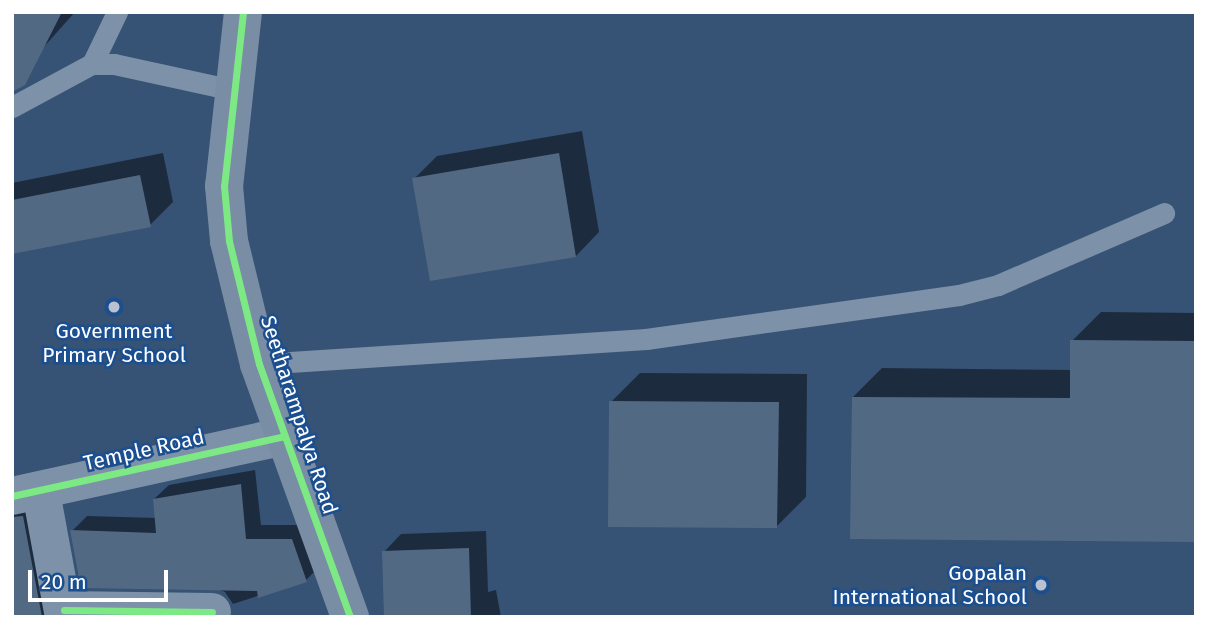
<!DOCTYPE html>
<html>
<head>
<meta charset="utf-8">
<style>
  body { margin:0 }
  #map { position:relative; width:1208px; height:629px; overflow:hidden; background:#365274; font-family:"Fira Sans",sans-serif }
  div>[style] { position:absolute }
  .shadow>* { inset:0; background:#0007 }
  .building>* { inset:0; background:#526984 }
  .lane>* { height:21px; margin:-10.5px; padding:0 10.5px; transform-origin:10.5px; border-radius:10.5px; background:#7d92a8 }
  .street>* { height:38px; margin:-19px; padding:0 19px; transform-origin:19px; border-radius:19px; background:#7d92a8 }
  .secondary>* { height:38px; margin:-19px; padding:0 19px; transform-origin:19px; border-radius:19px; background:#798da4 }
  .cycleway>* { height:7px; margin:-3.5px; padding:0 3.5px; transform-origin:3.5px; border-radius:3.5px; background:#7ce984 }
  .dots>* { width:19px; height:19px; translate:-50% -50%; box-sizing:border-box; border:4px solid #1b4f8f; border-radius:50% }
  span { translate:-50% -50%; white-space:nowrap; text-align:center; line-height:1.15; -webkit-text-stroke:5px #1b4f8f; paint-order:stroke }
  .poi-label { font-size:21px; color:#fff }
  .right { translate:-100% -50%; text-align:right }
  .street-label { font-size:21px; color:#fff }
  .frame { position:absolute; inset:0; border:14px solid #fff; pointer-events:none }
  .scale { position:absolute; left:28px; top:570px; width:140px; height:32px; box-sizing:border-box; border:4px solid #fff; border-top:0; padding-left:9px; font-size:21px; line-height:24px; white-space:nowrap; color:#fff; -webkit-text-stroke:5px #1b4f8f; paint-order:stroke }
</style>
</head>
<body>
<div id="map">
  <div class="shadow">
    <div style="clip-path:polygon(12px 12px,75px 12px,42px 49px)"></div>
    <div style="clip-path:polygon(582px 131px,599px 232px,576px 256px,414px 179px,437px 156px)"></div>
    <div style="clip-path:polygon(163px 153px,173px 202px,150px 225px,12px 252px,12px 183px)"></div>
    <div style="clip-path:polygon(1101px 312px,1196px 313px,1196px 540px,853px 397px,882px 368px,1072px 370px,1072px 341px)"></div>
    <div style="clip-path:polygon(640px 373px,807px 374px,806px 497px,777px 526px,611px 402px)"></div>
    <div style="clip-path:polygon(255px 470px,261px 525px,307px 525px,321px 565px,306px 580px,233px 604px,225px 592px,72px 531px,87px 516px,156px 518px,154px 499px,169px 485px)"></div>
    <div style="clip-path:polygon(35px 504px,61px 617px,12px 617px,12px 509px)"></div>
    <div style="clip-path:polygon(486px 531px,488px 592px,496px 590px,501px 617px,399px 617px,384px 552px,401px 534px)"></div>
  </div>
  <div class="building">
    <div style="clip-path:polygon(12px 12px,62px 12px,25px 85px,12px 92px)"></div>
    <div style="clip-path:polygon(559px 153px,576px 257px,430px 281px,412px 178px)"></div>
    <div style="clip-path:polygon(140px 175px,151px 227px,12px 254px,12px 200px)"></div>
    <div style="clip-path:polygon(1070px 340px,1196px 341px,1196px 542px,850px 539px,852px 397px,1070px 398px)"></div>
    <div style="clip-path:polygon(609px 401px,779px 402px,777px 528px,608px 527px)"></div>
    <div style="clip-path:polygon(241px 484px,246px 539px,292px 539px,307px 582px,258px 598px,257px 591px,81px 588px,70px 530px,156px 533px,153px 499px)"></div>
    <div style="clip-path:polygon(23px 516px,42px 617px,12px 617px,12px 517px)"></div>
    <div style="clip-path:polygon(469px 548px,471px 617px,384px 617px,382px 551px)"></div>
  </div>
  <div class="lane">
    <div style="left:92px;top:64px;width:58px;rotate:-64.3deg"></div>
    <div style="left:12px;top:107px;width:91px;rotate:-28.3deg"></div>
    <div style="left:92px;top:64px;width:22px"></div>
    <div style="left:114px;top:64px;width:122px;rotate:12.3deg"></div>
    <div style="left:259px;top:364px;width:388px;rotate:-3.7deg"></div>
    <div style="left:646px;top:339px;width:316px;rotate:-8deg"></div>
    <div style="left:959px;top:295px;width:40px;rotate:-14.4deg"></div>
    <div style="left:998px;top:285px;width:181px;rotate:-23.4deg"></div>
  </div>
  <div class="street">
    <div style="left:41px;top:492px;width:127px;rotate:79.6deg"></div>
    <div style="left:12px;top:496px;width:279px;rotate:-12.4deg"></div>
    <div style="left:64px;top:610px;width:148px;rotate:0.8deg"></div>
  </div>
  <div class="secondary">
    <div style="left:243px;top:12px;width:175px;rotate:96.2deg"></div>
    <div style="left:224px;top:186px;width:55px;rotate:84.8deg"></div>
    <div style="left:229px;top:241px;width:127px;rotate:76.3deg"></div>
    <div style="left:259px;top:364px;width:269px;rotate:70.2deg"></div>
  </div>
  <div class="cycleway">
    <div style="left:243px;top:12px;width:175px;rotate:96.2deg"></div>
    <div style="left:224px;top:186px;width:55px;rotate:84.8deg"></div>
    <div style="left:229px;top:241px;width:127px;rotate:76.3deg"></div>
    <div style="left:259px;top:364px;width:269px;rotate:70.2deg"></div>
    <div style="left:12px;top:496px;width:279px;rotate:-12.4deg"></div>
    <div style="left:64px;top:610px;width:148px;rotate:0.8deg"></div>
  </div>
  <div class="dots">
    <div style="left:114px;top:307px;background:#b9c2ce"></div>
    <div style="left:1041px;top:585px;background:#b9c2ce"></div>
  </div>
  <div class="poi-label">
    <span style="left:114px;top:343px">Government<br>Primary School</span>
    <span class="right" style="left:1027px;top:585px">Gopalan<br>International School</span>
  </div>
  <div class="street-label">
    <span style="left:299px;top:415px;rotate:72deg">Seetharampalya Road</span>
    <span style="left:144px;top:450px;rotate:-13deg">Temple Road</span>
  </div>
  <div class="frame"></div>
  <div class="scale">20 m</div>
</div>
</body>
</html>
